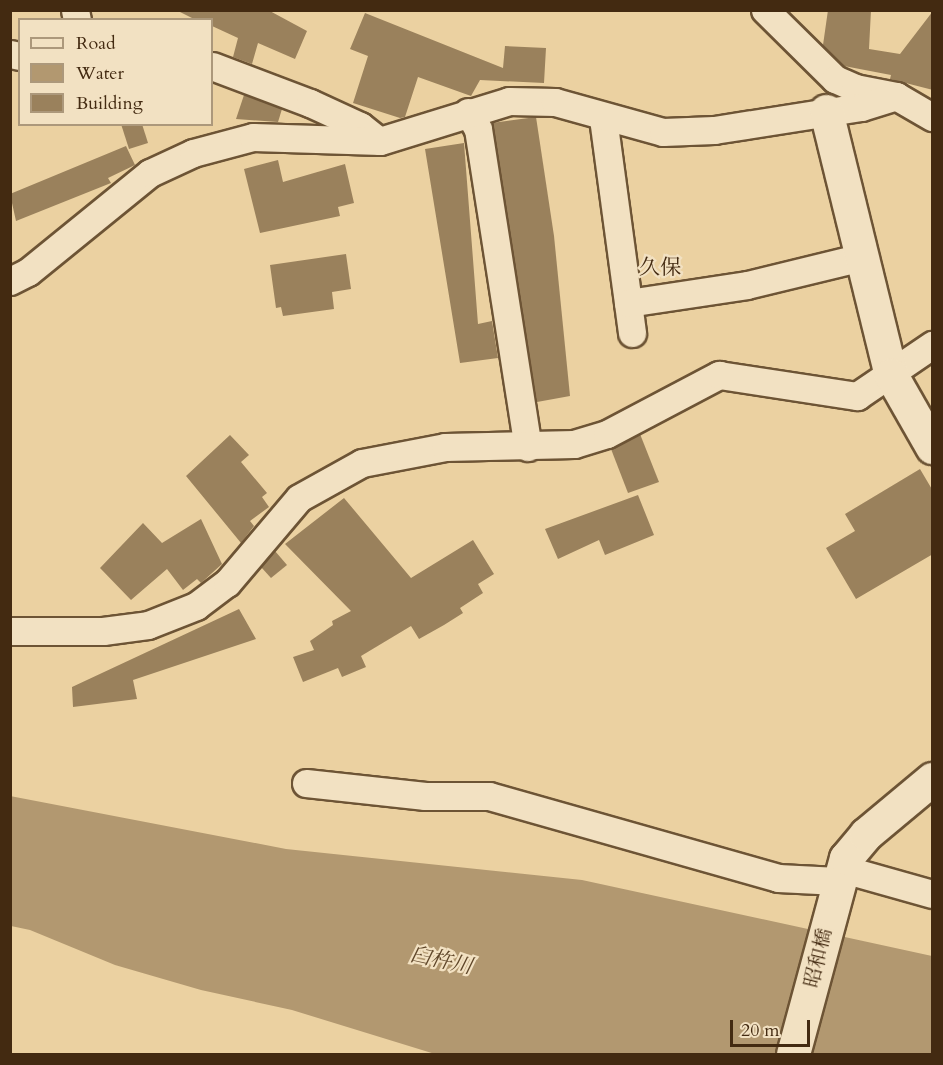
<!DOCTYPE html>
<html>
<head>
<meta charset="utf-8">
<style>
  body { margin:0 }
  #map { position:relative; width:943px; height:1065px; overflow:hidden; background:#ebd1a1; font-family:Cardo,"Noto Serif JP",serif }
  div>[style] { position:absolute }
  .water>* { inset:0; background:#b29870 }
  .building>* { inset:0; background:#9a815c }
  .roads { filter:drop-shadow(2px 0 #6d5435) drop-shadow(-2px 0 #6d5435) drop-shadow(0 2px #6d5435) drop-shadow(0 -2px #6d5435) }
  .minor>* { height:27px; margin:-13.5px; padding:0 13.5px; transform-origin:13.5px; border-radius:13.5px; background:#f2e1c2 }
  .tertiary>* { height:33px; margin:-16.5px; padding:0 16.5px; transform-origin:16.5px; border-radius:16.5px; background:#f2e1c2 }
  span { translate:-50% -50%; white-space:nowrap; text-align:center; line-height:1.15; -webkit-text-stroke:4.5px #f2e1c2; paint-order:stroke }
  .street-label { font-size:20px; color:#432a11 }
  .neighbourhood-label { font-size:21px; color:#432a11 }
  .water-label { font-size:21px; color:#5f4629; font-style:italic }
  .frame { position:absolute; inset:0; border:12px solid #432a11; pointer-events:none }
  .legend { position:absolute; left:18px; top:18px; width:195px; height:108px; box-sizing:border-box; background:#f2e1c2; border:2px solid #ac987b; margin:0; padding:8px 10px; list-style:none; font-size:18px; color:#432a11 }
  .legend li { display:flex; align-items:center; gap:12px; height:30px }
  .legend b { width:30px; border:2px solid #ac987b }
  .scale { position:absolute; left:730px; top:1020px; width:80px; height:27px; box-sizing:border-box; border:3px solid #432a11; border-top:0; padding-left:8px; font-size:18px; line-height:21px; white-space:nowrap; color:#432a11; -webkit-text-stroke:4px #f2e1c2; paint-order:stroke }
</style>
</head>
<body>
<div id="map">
  <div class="water">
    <div style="clip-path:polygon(10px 796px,286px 849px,582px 880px,932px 956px,932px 1054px,435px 1054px,292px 1010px,201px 990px,115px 965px,30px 930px,11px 926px)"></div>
  </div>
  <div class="building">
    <div style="clip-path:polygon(176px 10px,268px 10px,307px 31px,295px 59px,258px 43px,252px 64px,233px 57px,238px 38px,212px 26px,212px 20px,196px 20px)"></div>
    <div style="clip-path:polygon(828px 10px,871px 10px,869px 49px,900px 54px,933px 11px,933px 90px,890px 79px,891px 75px,844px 66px,823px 45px)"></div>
    <div style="clip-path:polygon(365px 13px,503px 68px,505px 46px,546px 48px,544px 83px,480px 80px,471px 96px,418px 77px,405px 117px,400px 118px,353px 103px,368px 56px,350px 49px)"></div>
    <div style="clip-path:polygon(244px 95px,282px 109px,278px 122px,236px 119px)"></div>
    <div style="clip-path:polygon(536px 117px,554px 236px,570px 396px,537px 402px,492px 123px)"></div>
    <div style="clip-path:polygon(121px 124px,142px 124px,148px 143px,129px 149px)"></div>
    <div style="clip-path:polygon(464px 143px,478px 324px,492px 321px,498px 358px,460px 363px,425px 149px)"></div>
    <div style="clip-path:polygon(126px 146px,135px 165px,108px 178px,111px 183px,16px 221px,10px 194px)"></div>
    <div style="clip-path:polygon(278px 160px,283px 182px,345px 164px,354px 203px,338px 207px,340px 216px,260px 233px,244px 169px)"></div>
    <div style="clip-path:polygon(346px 254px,351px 289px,332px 292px,334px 309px,283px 316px,281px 307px,276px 308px,270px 265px)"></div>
    <div style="clip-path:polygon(640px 434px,659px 482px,628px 493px,611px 449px)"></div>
    <div style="clip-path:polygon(230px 435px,249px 455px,241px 462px,267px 493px,262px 497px,269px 507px,250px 521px,254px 526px,241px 543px,186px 476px)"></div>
    <div style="clip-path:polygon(920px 469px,933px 491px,933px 554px,856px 599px,826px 548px,855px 531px,845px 514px)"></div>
    <div style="clip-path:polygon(638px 495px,654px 535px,605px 555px,599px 540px,558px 559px,545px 529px)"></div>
    <div style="clip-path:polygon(344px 498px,411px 578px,473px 540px,494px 574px,478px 584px,483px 593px,460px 608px,463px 613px,444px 625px,419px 639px,411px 626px,361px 656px,366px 667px,342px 677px,338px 668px,303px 682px,293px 657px,314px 650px,310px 641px,333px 625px,332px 621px,351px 611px,285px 544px)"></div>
    <div style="clip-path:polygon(201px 519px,222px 564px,201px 583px,197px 579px,183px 590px,167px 569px,131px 600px,100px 568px,143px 523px,162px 543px)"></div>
    <div style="clip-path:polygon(275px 551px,287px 565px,271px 578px,261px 567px)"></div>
    <div style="clip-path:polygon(239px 609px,256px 639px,133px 680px,137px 699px,73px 707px,72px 687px)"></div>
  </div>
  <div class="roads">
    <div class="minor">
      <div style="left:75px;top:10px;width:10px;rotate:79deg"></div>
      <div style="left:765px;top:10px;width:98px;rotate:44.6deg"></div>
      <div style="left:835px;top:79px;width:22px;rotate:24deg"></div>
      <div style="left:855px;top:88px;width:42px;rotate:11deg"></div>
      <div style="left:896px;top:96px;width:42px;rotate:30.3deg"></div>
      <div style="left:10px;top:54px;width:10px;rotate:11deg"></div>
      <div style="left:212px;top:66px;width:105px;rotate:20.7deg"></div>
      <div style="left:310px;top:103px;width:55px;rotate:24.7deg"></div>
      <div style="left:360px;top:126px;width:24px;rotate:38deg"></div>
      <div style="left:468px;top:112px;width:20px;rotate:60deg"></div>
      <div style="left:478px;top:129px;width:322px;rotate:81.1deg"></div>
      <div style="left:603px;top:118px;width:217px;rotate:82.3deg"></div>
      <div style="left:10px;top:281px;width:20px;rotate:-27deg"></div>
      <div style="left:28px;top:272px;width:157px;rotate:-39.1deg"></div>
      <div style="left:150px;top:173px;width:47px;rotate:-24.9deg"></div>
      <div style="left:193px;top:153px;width:62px;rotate:-14.9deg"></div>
      <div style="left:253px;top:137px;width:127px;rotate:1.8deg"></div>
      <div style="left:380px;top:141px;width:135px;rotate:-17.2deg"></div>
      <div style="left:509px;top:101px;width:46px;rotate:1.2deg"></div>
      <div style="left:555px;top:102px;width:112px;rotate:15.5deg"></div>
      <div style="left:663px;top:132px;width:51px;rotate:-2.2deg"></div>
      <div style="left:714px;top:130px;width:149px;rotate:-8.9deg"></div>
      <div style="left:861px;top:107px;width:37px;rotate:-17deg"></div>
      <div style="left:628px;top:303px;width:120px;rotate:-8.6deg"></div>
      <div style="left:747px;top:285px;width:118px;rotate:-13.7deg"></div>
      <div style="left:10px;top:631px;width:93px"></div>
      <div style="left:103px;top:631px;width:45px;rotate:-7.6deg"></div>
      <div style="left:148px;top:625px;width:52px;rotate:-21.6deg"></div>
      <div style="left:196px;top:606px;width:39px;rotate:-37deg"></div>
      <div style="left:227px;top:583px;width:111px;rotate:-49.7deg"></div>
      <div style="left:299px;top:498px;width:72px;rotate:-29.1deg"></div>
      <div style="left:362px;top:463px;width:85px;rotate:-10.9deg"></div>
      <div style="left:445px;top:447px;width:129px;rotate:-1.3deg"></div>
      <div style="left:574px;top:444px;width:34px;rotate:-17deg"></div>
      <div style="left:607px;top:434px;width:127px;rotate:-27.8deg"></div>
      <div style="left:719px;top:375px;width:140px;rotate:8.7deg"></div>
      <div style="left:857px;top:396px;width:91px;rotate:-34.2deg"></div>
      <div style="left:306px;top:783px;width:120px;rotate:6.2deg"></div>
      <div style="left:425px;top:796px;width:64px"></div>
      <div style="left:489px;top:796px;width:300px;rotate:15.8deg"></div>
      <div style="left:778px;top:878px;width:60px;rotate:2.9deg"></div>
      <div style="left:843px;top:869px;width:92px;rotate:15.7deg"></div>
    </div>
    <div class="tertiary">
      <div style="left:826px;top:111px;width:272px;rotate:76.2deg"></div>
      <div style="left:891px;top:375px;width:83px;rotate:60.3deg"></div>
      <div style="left:793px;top:1054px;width:203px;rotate:-74.9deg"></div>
      <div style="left:846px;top:858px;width:31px;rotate:-50deg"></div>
      <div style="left:866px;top:834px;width:86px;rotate:-39.8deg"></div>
    </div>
  </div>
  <div class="street-label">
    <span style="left:818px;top:958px;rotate:-76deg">昭和橋</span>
  </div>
  <div class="neighbourhood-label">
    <span style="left:660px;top:268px">久保</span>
  </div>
  <div class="water-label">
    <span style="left:441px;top:961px;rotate:12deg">臼杵川</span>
  </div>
  <div class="frame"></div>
  <ul class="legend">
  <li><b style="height:8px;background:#f2e1c2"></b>Road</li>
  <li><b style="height:16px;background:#b29870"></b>Water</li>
  <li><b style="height:16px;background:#9a815c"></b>Building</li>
  </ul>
  <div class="scale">20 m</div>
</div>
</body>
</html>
